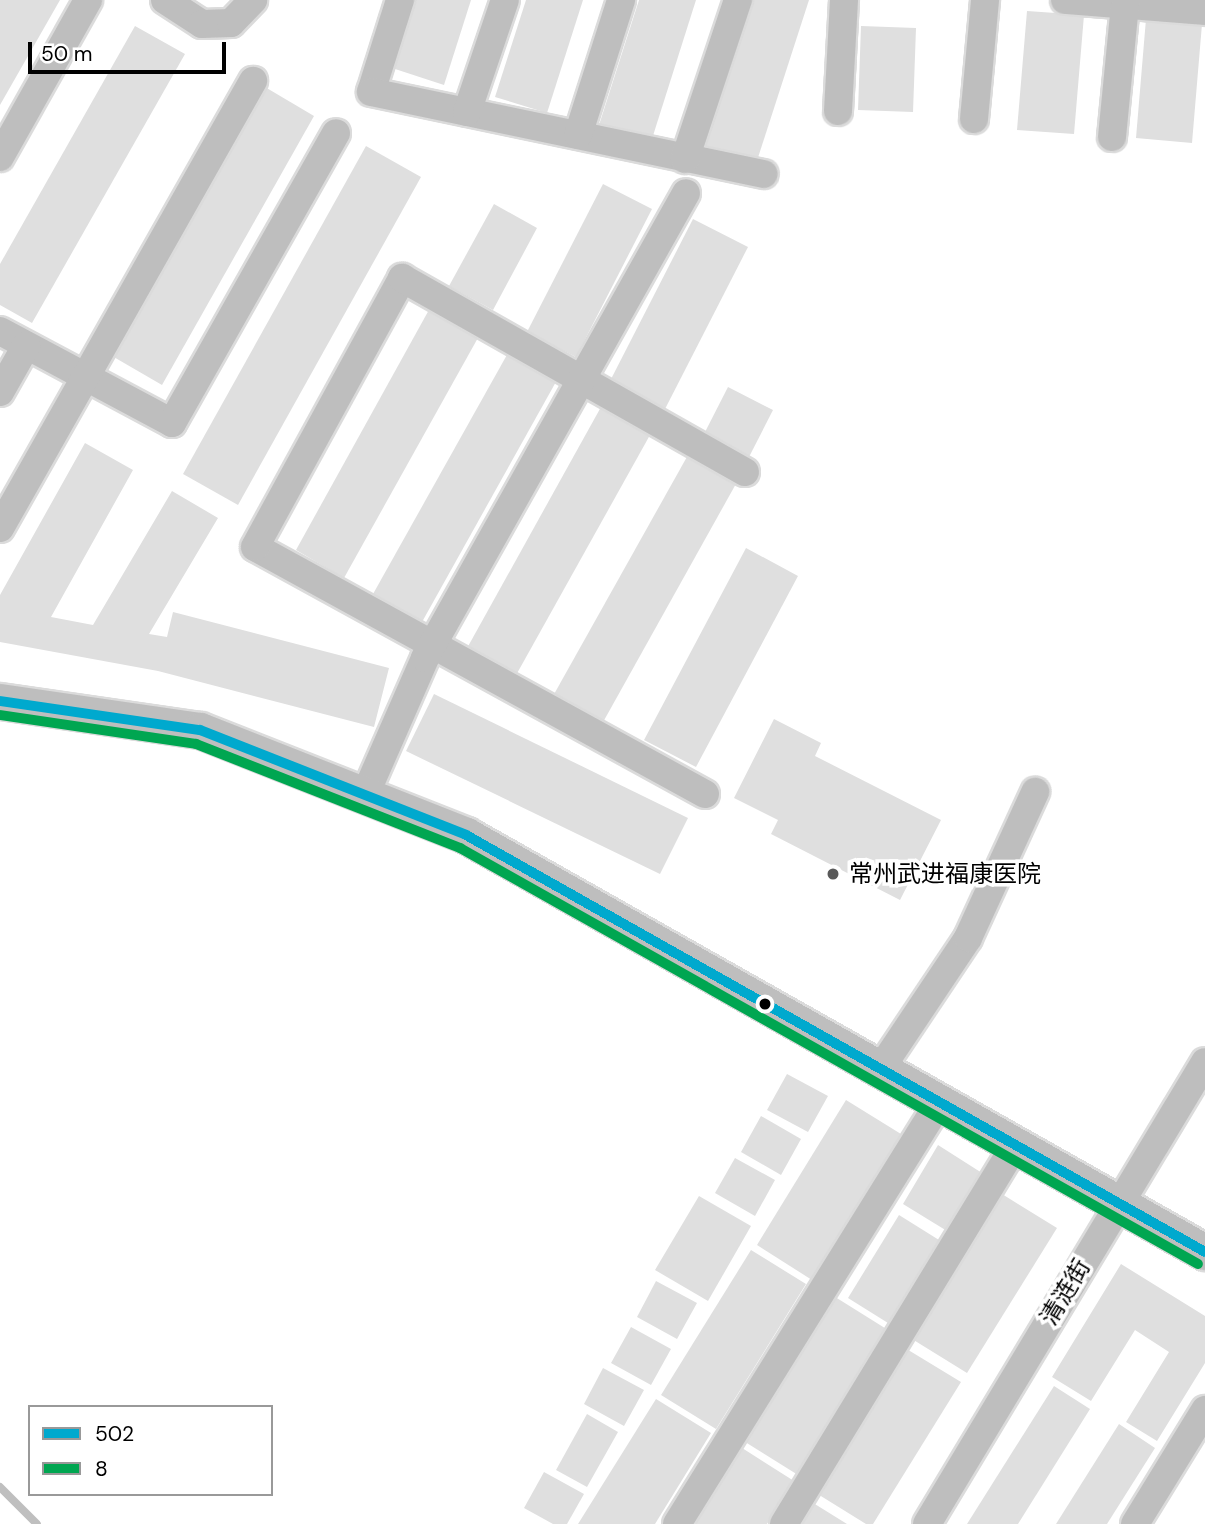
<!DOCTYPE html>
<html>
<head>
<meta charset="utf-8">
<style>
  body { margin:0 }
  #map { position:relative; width:1205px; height:1524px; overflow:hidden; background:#fff; font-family:"DM Sans","Noto Sans SC",sans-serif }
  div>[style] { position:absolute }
  .stream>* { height:8px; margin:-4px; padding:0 4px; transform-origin:4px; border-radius:4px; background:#bfbfbf }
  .building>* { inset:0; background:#dfdfdf }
  .roads { filter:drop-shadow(2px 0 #dbdbdb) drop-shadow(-2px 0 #dbdbdb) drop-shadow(0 2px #dbdbdb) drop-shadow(0 -2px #dbdbdb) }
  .minor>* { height:28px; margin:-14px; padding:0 14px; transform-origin:14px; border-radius:14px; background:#bebebe }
  .major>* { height:35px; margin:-17.5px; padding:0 17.5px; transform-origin:17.5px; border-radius:17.5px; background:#bebebe }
  .bus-1>* { height:10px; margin:-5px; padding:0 5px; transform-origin:5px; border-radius:5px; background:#00a9ce }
  .bus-2>* { height:10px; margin:-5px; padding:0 5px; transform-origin:5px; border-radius:5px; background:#00a651 }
  .dots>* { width:19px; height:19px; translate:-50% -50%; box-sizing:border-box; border:4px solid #fff; border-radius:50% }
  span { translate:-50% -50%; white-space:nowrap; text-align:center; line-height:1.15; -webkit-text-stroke:7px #fff; paint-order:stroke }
  .poi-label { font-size:24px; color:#000 }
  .left { translate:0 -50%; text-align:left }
  .street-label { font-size:24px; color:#000 }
  .legend { position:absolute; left:28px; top:1405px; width:245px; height:91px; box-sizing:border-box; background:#fff; border:2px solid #999; margin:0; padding:9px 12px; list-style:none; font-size:21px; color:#000 }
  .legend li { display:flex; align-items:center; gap:14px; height:35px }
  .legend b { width:35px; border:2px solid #999 }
  .scale { position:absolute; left:28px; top:42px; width:198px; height:32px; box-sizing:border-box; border:4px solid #000; border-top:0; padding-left:9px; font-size:21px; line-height:24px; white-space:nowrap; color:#000; -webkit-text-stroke:5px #fff; paint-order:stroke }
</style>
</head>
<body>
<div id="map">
  <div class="stream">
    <div style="left:0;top:1487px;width:52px;rotate:45deg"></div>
  </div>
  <div class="building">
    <div style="clip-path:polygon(0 0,60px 0,0 105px)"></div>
    <div style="clip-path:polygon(414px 0,471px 0,444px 85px,392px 68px)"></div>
    <div style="clip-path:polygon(526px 0,583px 0,547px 113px,495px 97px)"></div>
    <div style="clip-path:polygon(639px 0,696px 0,651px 142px,599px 125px)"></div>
    <div style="clip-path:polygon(752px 0,809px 0,754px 170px,703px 154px)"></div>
    <div style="clip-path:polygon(1027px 11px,1084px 15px,1074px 134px,1017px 130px)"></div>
    <div style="clip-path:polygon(1146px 19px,1202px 24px,1192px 143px,1136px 138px)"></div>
    <div style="clip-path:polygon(135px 26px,185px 54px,32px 323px,0 305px,0 264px)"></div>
    <div style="clip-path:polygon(861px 26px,916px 28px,913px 112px,858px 110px)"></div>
    <div style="clip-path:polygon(265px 87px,314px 116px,162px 385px,112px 356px)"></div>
    <div style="clip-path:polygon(366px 146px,421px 177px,238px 505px,183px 474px)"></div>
    <div style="clip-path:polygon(603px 184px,652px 209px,576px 357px,527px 332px)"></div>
    <div style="clip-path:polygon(494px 204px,537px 228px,493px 310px,449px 286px)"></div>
    <div style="clip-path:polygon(693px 219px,748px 247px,664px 411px,609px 383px)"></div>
    <div style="clip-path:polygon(430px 308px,479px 336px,344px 578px,296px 550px)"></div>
    <div style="clip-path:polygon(508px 353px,557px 380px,422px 622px,373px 594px)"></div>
    <div style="clip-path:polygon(728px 387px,773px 410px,749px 457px,704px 434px)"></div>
    <div style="clip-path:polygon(601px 407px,650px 435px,515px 677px,466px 650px)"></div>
    <div style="clip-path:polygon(85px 443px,133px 470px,51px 617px,93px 625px,172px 491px,218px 518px,149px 634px,167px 637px,173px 612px,389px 668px,374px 727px,158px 671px,0 642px,0 595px)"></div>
    <div style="clip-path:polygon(688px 455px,737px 482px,602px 724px,553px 696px)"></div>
    <div style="clip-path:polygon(746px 548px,798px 576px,696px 767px,644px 740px)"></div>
    <div style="clip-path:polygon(434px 694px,688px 818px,660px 874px,406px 751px)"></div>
    <div style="clip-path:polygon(774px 719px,821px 743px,815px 756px,941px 820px,900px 900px,771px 834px,778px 820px,734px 798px)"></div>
    <div style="clip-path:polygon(787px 1074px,828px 1096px,808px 1132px,767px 1110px)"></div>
    <div style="clip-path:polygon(846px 1100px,901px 1134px,812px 1280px,757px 1245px)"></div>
    <div style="clip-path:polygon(761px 1116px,801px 1139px,781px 1175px,741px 1152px)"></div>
    <div style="clip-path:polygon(938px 1145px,982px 1173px,947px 1231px,903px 1204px)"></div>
    <div style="clip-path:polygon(735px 1158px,775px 1180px,755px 1216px,715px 1193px)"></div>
    <div style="clip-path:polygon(1002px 1194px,1057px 1228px,967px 1373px,912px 1339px)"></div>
    <div style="clip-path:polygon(699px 1196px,751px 1226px,708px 1301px,655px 1270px)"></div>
    <div style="clip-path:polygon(899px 1215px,939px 1240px,888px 1323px,848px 1298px)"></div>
    <div style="clip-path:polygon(751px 1250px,806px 1284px,716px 1429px,661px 1395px)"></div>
    <div style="clip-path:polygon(1121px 1264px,1205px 1316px,1205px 1363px,1157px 1441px,1126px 1422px,1169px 1352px,1135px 1330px,1091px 1401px,1052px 1377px)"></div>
    <div style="clip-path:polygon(656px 1281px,697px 1303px,677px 1339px,637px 1317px)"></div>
    <div style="clip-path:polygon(832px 1295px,888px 1330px,798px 1475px,742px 1440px)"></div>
    <div style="clip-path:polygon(631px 1327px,671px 1349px,651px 1385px,611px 1363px)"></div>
    <div style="clip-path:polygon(905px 1348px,961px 1382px,873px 1524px,866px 1524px,816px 1493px)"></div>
    <div style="clip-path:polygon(603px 1368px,644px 1390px,624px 1426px,584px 1404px)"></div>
    <div style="clip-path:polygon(1054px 1386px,1090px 1409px,1018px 1524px,967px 1524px)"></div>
    <div style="clip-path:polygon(656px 1399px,711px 1433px,655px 1524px,578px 1524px)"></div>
    <div style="clip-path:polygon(587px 1414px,618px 1432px,587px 1487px,556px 1470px)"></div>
    <div style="clip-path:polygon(1119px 1424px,1155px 1448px,1107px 1524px,1056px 1524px)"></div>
    <div style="clip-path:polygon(739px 1446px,794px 1481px,767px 1524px,691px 1524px)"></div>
    <div style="clip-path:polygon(544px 1472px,584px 1494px,567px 1524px,553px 1524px,524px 1508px)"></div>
    <div style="clip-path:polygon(810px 1501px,847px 1524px,796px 1524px)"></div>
  </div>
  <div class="roads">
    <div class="minor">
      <div style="left:165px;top:0;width:44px;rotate:33deg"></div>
      <div style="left:202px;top:24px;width:29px;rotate:-2deg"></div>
      <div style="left:231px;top:23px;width:32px;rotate:-46deg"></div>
      <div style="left:400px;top:0;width:96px;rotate:107.5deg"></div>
      <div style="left:371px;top:92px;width:401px;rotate:11.8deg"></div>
      <div style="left:1065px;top:0;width:140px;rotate:4.5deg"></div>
      <div style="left:838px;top:111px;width:111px;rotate:-86.9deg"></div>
      <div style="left:467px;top:112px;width:118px;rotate:-71.3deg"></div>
      <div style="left:974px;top:119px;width:120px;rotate:-84.7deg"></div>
      <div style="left:578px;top:135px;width:142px;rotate:-72.3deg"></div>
      <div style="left:1112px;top:137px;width:133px;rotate:-84.4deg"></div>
      <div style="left:0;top:157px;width:180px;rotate:-60.7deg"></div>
      <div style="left:685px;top:159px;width:168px;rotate:-71.6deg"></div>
      <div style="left:0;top:331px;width:195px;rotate:28.1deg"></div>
      <div style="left:172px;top:423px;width:333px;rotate:-60.5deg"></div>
      <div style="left:0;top:392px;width:53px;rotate:-60.5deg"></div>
      <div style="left:0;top:528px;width:514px;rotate:-60.49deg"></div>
      <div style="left:705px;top:794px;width:513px;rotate:-151.24deg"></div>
      <div style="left:255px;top:547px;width:307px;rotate:-61.3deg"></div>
      <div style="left:402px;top:278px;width:394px;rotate:29.5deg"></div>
      <div style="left:365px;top:795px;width:150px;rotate:-66.3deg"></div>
      <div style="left:425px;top:658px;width:533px;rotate:-60.69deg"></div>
      <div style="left:881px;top:1068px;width:156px;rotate:-56.2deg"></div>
      <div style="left:968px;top:938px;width:161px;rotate:-65.3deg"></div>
      <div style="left:677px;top:1524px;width:497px;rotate:-58.1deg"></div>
      <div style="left:784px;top:1524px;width:444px;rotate:-58.6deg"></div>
      <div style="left:927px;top:1524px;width:539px;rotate:-58.96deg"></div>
      <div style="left:1135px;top:1524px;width:134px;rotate:-58.4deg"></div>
    </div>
    <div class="major">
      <div style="left:0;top:701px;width:202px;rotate:8.3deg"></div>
      <div style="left:200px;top:730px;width:286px;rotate:21.5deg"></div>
      <div style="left:466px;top:835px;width:849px;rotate:29.43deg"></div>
    </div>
  </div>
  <div class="bus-1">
    <div style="left:0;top:701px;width:202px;rotate:8.3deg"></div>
    <div style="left:200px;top:730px;width:286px;rotate:21.5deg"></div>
    <div style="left:466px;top:835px;width:849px;rotate:29.43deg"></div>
  </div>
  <div class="bus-2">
    <div style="left:0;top:715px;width:198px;rotate:8.4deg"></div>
    <div style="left:196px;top:744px;width:284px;rotate:21.5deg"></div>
    <div style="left:460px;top:848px;width:847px;rotate:29.41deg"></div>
  </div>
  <div class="dots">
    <div style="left:833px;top:874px;background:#595959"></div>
    <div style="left:765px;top:1004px;background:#000"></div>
  </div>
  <div class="poi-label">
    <span class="left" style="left:849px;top:874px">常州武进福康医院</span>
  </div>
  <div class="street-label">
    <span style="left:1065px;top:1292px;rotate:-59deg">清涟街</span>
  </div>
  <ul class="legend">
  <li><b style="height:9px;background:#00a9ce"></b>502</li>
  <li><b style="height:9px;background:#00a651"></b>8</li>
  </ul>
  <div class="scale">50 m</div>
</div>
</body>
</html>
